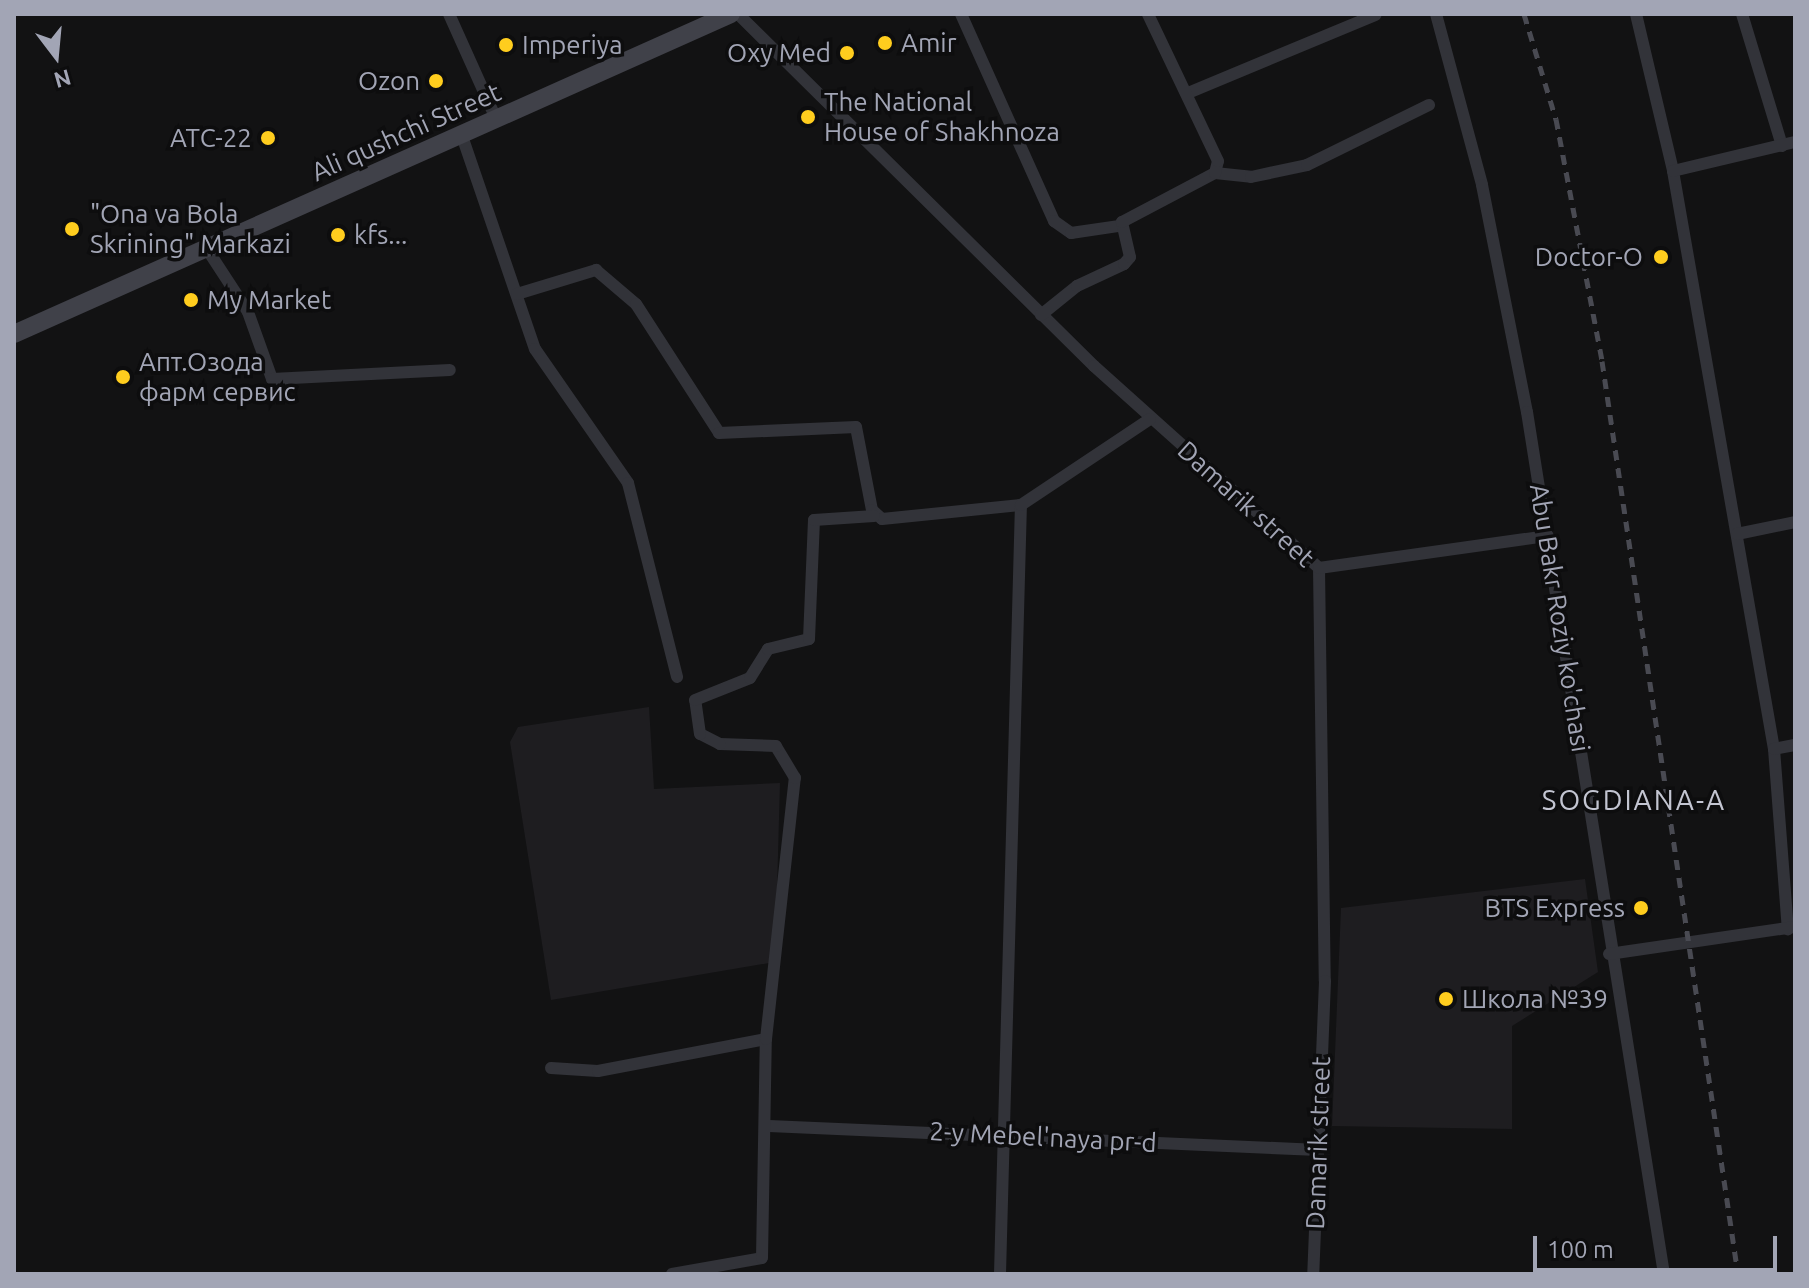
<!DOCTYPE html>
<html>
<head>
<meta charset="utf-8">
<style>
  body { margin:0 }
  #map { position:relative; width:1809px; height:1288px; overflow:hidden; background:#121213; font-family:Ubuntu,sans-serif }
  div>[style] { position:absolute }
  .built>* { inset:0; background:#1e1d20 }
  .street>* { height:12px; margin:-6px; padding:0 6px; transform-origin:6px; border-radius:6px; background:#323339 }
  .secondary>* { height:18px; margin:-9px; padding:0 9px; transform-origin:9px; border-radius:9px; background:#404149 }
  .rail>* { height:5px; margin-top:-2.5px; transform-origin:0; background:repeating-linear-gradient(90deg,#494a52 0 10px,transparent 0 18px) }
  .dots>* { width:22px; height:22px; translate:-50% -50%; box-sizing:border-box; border:4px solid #0d0d0e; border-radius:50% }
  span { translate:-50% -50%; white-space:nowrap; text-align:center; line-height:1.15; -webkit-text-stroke:7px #0d0d0e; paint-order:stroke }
  .poi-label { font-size:26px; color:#a2a5b5 }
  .left { translate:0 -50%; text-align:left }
  .right { translate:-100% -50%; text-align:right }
  .street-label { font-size:26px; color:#a2a5b5 }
  .neighbourhood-label { font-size:28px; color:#c3c5d1; letter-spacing:2px }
  .frame { position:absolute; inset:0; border:16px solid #a2a5b5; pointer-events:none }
  .north { position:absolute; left:16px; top:16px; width:80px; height:80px; -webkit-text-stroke:6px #0d0d0e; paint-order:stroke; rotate:164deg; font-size:22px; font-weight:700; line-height:32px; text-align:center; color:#a2a5b5 }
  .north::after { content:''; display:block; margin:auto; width:28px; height:36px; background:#a2a5b5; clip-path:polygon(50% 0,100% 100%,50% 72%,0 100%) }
  .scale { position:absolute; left:1533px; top:1236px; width:244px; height:36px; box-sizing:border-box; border:4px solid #a2a5b5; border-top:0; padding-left:10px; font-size:24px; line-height:28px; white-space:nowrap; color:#a2a5b5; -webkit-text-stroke:6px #0d0d0e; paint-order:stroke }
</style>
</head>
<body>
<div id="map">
  <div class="built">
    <div style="clip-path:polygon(649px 707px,654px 789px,780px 783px,775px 962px,551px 1000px,510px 742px,518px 727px)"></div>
    <div style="clip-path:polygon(1585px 879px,1598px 972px,1512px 1026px,1512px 1129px,1332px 1126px,1341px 908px)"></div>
  </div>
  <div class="street">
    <div style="left:449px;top:14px;width:117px;rotate:65.8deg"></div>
    <div style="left:738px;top:14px;width:501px;rotate:44.68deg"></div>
    <div style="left:1094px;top:366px;width:302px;rotate:41.9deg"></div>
    <div style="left:1319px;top:568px;width:413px;rotate:89.2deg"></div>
    <div style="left:1325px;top:981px;width:293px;rotate:92.3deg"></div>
    <div style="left:961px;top:14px;width:227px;rotate:65.8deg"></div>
    <div style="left:1054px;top:221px;width:21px;rotate:35deg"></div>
    <div style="left:1071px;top:233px;width:49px;rotate:-8.3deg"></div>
    <div style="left:1436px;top:14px;width:177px;rotate:74.9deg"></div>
    <div style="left:1482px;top:185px;width:231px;rotate:78.8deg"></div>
    <div style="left:1527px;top:412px;width:873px;rotate:80.97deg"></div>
    <div style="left:1636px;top:14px;width:161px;rotate:76.7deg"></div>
    <div style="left:1673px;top:171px;width:587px;rotate:80.09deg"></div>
    <div style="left:1774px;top:749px;width:181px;rotate:85.6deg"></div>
    <div style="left:1742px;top:14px;width:138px;rotate:73.1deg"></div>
    <div style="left:1188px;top:93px;width:203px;rotate:-22.6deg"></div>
    <div style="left:462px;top:136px;width:225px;rotate:71.1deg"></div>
    <div style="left:535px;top:349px;width:163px;rotate:55.2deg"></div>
    <div style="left:628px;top:483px;width:200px;rotate:75.8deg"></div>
    <div style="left:1673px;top:171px;width:125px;rotate:-13.4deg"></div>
    <div style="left:1215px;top:173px;width:36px;rotate:6deg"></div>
    <div style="left:1251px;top:177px;width:57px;rotate:-12.1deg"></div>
    <div style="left:1307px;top:165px;width:136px;rotate:-26.2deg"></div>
    <div style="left:207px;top:249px;width:75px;rotate:56.9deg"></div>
    <div style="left:248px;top:312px;width:71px;rotate:70.3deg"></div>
    <div style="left:272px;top:379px;width:178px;rotate:-2.9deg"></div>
    <div style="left:517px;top:294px;width:83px;rotate:-16.9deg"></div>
    <div style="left:596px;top:270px;width:52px;rotate:40.4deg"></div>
    <div style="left:636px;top:304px;width:153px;rotate:57.2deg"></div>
    <div style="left:719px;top:433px;width:137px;rotate:-2.5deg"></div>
    <div style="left:856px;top:427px;width:85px;rotate:79.1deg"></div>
    <div style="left:872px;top:510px;width:13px;rotate:42deg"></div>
    <div style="left:882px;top:519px;width:140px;rotate:-5.8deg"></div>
    <div style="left:1041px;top:315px;width:46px;rotate:-38.9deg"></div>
    <div style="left:1077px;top:286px;width:52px;rotate:-25.1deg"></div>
    <div style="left:1124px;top:264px;width:9px;rotate:-49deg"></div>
    <div style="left:1130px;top:257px;width:36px;rotate:-103deg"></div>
    <div style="left:1122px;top:222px;width:105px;rotate:-27.8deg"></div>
    <div style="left:1215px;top:173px;width:12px;rotate:-76deg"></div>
    <div style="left:1218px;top:161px;width:163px;rotate:-115.5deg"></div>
    <div style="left:1737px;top:534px;width:59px;rotate:-11.7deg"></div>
    <div style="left:1319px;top:568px;width:231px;rotate:-8deg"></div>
    <div style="left:1774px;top:749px;width:21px;rotate:-11deg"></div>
    <div style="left:1609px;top:954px;width:188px;rotate:-8.3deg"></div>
    <div style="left:551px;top:1068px;width:47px;rotate:3.7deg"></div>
    <div style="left:598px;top:1071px;width:171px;rotate:-10.8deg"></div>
    <div style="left:769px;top:1126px;width:550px;rotate:2.5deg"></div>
    <div style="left:672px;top:1274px;width:91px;rotate:-10.1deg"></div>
    <div style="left:762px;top:1258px;width:219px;rotate:-89deg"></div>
    <div style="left:766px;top:1039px;width:263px;rotate:-83.7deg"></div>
    <div style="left:795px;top:778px;width:37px;rotate:-121deg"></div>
    <div style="left:776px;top:746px;width:56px;rotate:-178deg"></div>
    <div style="left:720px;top:744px;width:22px;rotate:-153deg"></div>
    <div style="left:700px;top:734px;width:34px;rotate:-98deg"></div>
    <div style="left:695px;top:700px;width:59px;rotate:-21.8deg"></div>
    <div style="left:750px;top:678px;width:34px;rotate:-58deg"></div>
    <div style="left:768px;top:649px;width:42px;rotate:-13.7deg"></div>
    <div style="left:809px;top:639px;width:119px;rotate:-87.6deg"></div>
    <div style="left:814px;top:520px;width:60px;rotate:-3.8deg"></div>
    <div style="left:1000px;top:1274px;width:769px;rotate:-88.44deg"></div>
    <div style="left:1021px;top:505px;width:155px;rotate:-33.7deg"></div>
  </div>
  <div class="secondary">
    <div style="left:14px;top:334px;width:785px;rotate:-24.05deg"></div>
  </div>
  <div class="rail">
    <div style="left:1524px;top:14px;width:110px;rotate:73.1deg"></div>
    <div style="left:1556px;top:119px;width:246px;rotate:79.2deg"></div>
    <div style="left:1602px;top:361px;width:923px;rotate:81.53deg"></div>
  </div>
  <div class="dots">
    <div style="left:885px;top:43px;background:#ffcd1e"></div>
    <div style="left:506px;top:45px;background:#ffcd1e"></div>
    <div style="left:847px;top:53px;background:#ffcd1e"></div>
    <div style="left:436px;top:81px;background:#ffcd1e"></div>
    <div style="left:808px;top:117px;background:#ffcd1e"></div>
    <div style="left:268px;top:138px;background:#ffcd1e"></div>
    <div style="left:72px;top:229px;background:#ffcd1e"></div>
    <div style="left:338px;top:235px;background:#ffcd1e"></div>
    <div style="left:1661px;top:257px;background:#ffcd1e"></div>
    <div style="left:191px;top:300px;background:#ffcd1e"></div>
    <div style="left:123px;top:377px;background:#ffcd1e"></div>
    <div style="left:1641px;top:908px;background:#ffcd1e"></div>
    <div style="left:1446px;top:999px;background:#ffcd1e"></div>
  </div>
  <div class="poi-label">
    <span class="left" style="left:901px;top:43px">Amir</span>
    <span class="left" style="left:522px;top:45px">Imperiya</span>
    <span class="right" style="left:831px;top:53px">Oxy Med</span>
    <span class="right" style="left:420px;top:81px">Ozon</span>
    <span class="left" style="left:824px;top:117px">The National<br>House of Shakhnoza</span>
    <span class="right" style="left:252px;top:138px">АТС-22</span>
    <span class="left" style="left:90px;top:229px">"Ona va Bola<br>Skrining" Markazi</span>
    <span class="left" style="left:354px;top:235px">kfs...</span>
    <span class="right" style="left:1643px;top:257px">Doctor-O</span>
    <span class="left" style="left:207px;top:300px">My Market</span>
    <span class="left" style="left:139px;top:377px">Апт.Озода<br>фарм сервис</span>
    <span class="right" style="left:1625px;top:908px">BTS Express</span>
    <span class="left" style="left:1462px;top:999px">Школа №39</span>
  </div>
  <div class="street-label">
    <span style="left:406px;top:132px;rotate:-24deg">Ali qushchi Street</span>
    <span style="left:1246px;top:504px;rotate:42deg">Damarik street</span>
    <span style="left:1560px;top:618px;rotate:81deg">Abu Bakr Roziy ko'chasi</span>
    <span style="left:1043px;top:1137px;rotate:3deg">2-y Mebel'naya pr-d</span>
    <span style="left:1318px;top:1143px;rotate:-88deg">Damarik street</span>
  </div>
  <div class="neighbourhood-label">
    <span style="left:1634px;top:800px">SOGDIANA-А</span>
  </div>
  <div class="frame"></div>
  <div class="north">N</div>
  <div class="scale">100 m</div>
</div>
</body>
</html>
